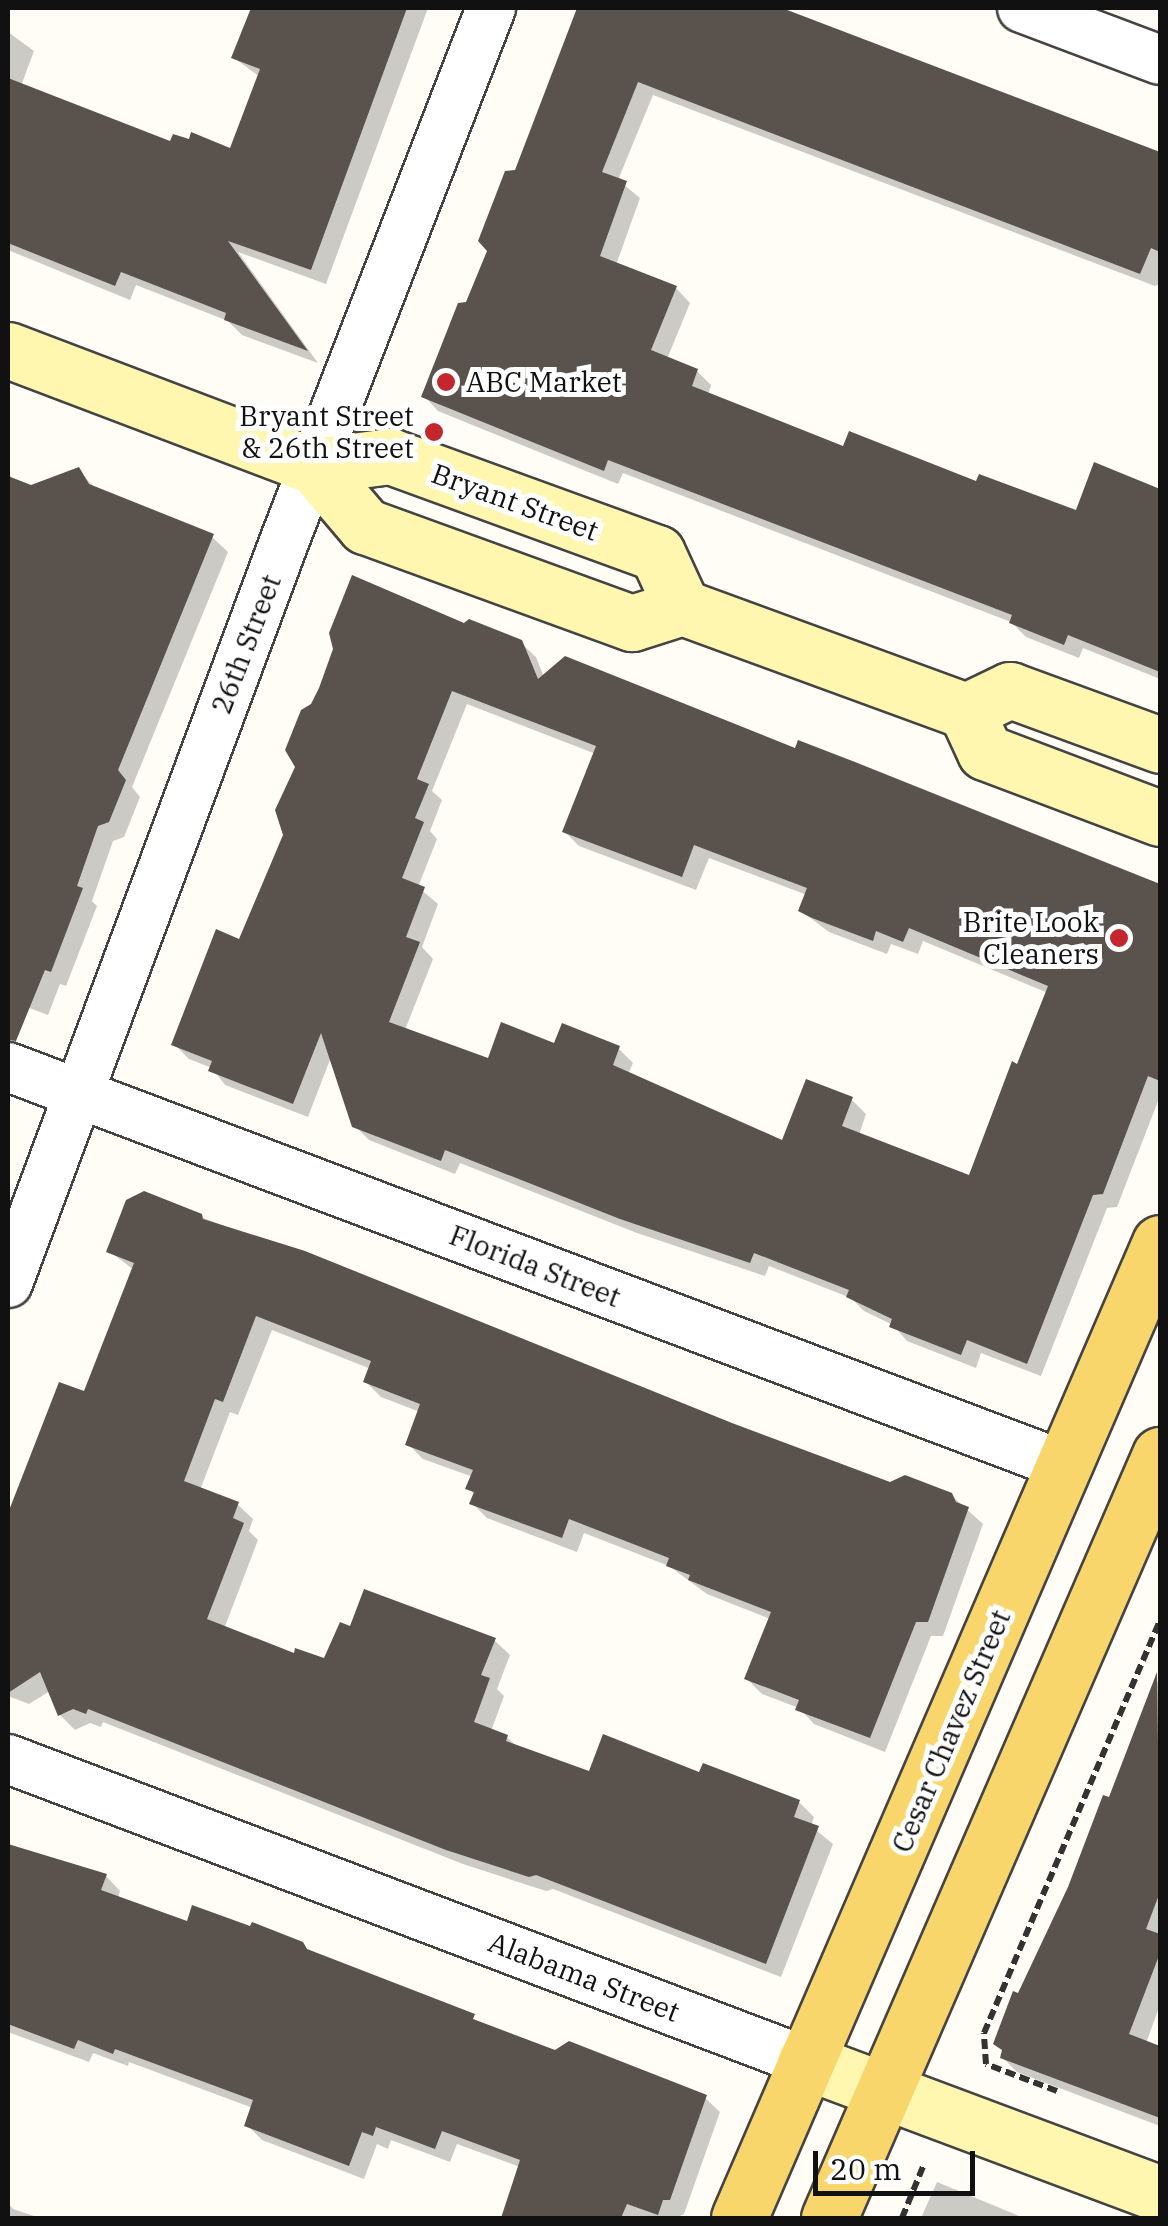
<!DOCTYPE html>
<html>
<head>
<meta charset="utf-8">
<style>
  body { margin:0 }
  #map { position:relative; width:1168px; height:2226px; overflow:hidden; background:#fffdf5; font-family:"IBM Plex Serif",serif }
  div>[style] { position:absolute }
  .shadow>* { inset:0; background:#0003 }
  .building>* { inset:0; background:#5a524d }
  .path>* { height:6px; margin-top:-3px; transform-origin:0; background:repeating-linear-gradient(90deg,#333 0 10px,transparent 0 15px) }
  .roads { filter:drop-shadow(2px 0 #444) drop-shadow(-2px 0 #444) drop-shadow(0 2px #444) drop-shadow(0 -2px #444) }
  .street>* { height:48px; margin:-24px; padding:0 24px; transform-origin:24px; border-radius:24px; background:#fff }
  .secondary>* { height:55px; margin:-27.5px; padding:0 27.5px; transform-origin:27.5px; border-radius:27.5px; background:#fff6b0 }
  .primary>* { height:55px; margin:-27.5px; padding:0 27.5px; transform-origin:27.5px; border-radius:27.5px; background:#f9d66b }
  .dots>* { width:28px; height:28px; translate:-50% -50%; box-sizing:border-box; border:5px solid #fff; border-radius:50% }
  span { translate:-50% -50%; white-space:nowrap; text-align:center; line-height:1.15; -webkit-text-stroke:10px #fff; paint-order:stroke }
  .poi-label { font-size:28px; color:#111 }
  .left { translate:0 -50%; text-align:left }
  .right { translate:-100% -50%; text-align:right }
  .street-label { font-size:28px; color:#111 }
  .frame { position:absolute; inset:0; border:10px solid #111; pointer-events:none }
  .scale { position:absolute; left:813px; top:2151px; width:162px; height:45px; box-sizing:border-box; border:5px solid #111; border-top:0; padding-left:12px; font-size:30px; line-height:35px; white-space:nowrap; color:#111; -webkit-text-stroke:8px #fff; paint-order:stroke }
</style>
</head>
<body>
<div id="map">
  <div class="shadow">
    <div style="clip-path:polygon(253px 8px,428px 8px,326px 284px,238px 252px,318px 363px,242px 335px,228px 321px,136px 285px,130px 300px,8px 250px,8px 32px,34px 51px,21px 86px,171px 144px,232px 151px,260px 77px,234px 58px)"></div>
    <div style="clip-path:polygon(581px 8px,777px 8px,1160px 154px,1160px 284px,1155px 286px,653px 95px,618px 180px,640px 198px,616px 265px,676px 288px,690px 303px,667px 359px,697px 371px,711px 385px,708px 395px,845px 449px,1077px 513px,1083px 498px,1160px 529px,1160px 679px,1083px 648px,1079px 658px,1026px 637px,1011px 622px,623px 473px,618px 484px,438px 411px,424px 396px,468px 304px)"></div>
    <div style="clip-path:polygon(8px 464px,14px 494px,78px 470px,97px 490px,212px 537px,228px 552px,132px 787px,140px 797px,124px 837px,113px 841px,92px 901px,97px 906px,66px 986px,60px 984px,48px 1015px,8px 1000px)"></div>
    <div style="clip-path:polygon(evenodd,464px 626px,520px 642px,536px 657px,544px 677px,796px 751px,800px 744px,1160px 884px,1160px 1096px,1117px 1207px,1107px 1208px,1041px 1376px,981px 1353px,976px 1368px,907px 1341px,893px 1325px,864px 1311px,851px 1298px,769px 1266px,765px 1276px,637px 1233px,460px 1163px,455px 1174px,369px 1140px,354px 1125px,331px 1057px,308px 1117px,225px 1085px,212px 1068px,189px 1059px,174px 1044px,241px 942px,464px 626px,467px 704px,596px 754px,565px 832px,579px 846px,696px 890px,709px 858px,807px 895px,801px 911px,829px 932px,887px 954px,891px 944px,918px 954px,923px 941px,1048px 993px,971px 1178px,859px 1135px,866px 1114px,851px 1099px,784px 1143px,628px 1074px,633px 1063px,618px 1048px,556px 1046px,489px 1061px,405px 1030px,433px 959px,422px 947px,438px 904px,418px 887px,437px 839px,430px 831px,442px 800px,432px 791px,467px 704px)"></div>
    <div style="clip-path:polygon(201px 1217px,731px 1425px,890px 1484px,951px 1495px,983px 1524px,943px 1636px,931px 1636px,885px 1752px,814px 1724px,799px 1708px,762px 1694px,747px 1679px,770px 1619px,707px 1594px,669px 1566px,584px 1533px,577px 1552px,487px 1518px,472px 1503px,475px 1495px,468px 1488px,473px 1477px,423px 1459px,408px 1444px,420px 1412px,381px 1397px,366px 1382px,371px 1369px,272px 1330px,238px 1415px,230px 1412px,200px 1490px,237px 1504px,253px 1519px,249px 1531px,258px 1540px,224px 1629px,295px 1656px,326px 1661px,351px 1629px,494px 1640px,510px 1655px,497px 1689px,504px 1696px,491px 1731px,507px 1737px,518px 1748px,591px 1774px,701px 1775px,799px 1802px,814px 1817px,811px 1826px,833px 1844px,781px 1977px,553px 1889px,546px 1891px,463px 1864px,103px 1722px,101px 1727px,90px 1723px,75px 1730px,60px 1715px,50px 1691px,29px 1704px,8px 1696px,8px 1520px,61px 1385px,85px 1394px,134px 1270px,109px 1251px)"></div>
    <div style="clip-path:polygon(1160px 1676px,1160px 2005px,1146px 2043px,1160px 2049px,1160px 2126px,1017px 2072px,1002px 2057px,1020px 1996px,1110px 1801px)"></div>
    <div style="clip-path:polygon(8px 1844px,106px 1876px,120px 1891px,118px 1898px,188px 1924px,311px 1953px,556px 2053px,705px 2098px,720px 2112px,684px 2214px,675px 2218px,508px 2218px,520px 2167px,457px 2144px,450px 2162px,391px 2140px,388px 2149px,377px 2144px,364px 2179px,262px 2140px,247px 2125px,253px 2108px,129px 2062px,128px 2066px,93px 2053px,89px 2062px,8px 2032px)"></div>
    <div style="clip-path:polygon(937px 2182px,1024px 2218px,921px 2218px)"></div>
    <div style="clip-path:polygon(8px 2203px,13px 2209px,40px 2218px,8px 2218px)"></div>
  </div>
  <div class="building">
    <div style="clip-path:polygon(251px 8px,407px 8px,311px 270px,228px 241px,308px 351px,224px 320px,226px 313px,121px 272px,115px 286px,8px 243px,8px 78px,170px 141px,173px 134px,189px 139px,191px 132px,230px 148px,260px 69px,231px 58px)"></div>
    <div style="clip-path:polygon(577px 8px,782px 8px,1160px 152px,1160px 252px,1151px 248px,1140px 274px,638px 82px,602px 172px,627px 181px,600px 256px,677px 286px,651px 350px,698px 369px,692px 386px,843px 446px,849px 431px,976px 481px,979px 474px,1076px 510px,1094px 462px,1160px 489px,1160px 672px,1068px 635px,1064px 645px,1009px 623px,1012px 615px,608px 460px,604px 471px,421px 397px,458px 303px,466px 302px,487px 251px,478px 241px,505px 171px,515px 170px)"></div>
    <div style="clip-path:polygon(79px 467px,89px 484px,214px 534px,118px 770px,126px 780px,109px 822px,98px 826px,77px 886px,83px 888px,51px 972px,45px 970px,16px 1041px,8px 1040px,8px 476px,31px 485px)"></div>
    <div style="clip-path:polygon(evenodd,352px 575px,464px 623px,469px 619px,522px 640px,538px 679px,565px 656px,795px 748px,798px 740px,855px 762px,1160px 884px,1160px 1081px,1148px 1076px,1103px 1194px,1093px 1195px,1027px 1364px,967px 1340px,961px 1355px,889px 1327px,892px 1319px,846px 1297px,849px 1290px,754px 1253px,750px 1263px,620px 1219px,445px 1150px,441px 1161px,352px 1127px,321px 1033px,293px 1104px,208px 1071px,212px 1061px,171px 1045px,216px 929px,239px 939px,283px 835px,275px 810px,295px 767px,285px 750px,301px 710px,311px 704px,319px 688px,333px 649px,329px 633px,352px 575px,452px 691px,596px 746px,562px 832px,682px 877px,694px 845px,807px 888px,798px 911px,812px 918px,873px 941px,876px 931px,903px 942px,909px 928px,1048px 986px,1017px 1064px,1012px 1061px,969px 1175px,842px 1126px,853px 1097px,806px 1079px,782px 1140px,613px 1065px,620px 1046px,562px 1023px,554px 1043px,501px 1022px,488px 1058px,389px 1022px,420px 942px,406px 937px,425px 887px,402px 878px,424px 822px,415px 818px,429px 784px,417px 779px,452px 691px)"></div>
    <div style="clip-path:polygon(144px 1191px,202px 1214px,203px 1219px,305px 1251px,732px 1423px,890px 1482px,905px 1475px,952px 1493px,956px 1502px,969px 1507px,928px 1622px,916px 1622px,870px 1738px,795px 1710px,799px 1700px,744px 1679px,771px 1612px,688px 1580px,690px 1575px,666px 1566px,669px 1558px,569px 1519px,562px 1538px,469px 1504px,474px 1492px,465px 1489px,473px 1470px,405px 1445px,420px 1404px,363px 1382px,371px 1361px,256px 1316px,223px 1402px,215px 1399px,184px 1481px,239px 1502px,233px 1518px,244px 1523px,207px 1619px,294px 1653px,295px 1648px,324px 1658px,340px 1622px,350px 1626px,364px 1589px,496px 1638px,481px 1675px,490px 1678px,474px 1722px,508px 1735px,506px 1741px,589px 1771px,603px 1734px,699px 1772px,703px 1763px,800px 1800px,794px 1817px,819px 1826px,766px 1964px,536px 1875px,529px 1877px,446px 1850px,88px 1709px,86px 1714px,73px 1709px,58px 1716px,40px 1672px,8px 1693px,8px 1513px,59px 1382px,84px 1391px,134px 1263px,106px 1252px,126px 1200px)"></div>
    <div style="clip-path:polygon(1157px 1672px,1160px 1892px,1146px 1929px,1160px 1934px,1160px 1953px,1129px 2034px,1160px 2046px,1160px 2118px,1000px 2058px,1002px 2050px,993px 2044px,1013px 1991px,1018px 1993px,1068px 1887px,1103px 1795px,1109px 1797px)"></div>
    <div style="clip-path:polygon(8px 1844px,107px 1874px,101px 1890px,187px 1921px,192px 1905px,250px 1926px,252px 1922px,303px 1942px,307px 1949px,475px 2014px,473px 2019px,555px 2050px,569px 2041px,707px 2095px,670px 2200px,663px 2200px,658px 2215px,627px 2204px,621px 2218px,501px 2218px,520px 2160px,442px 2131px,435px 2149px,376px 2127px,373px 2136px,362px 2132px,349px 2166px,244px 2126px,253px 2100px,115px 2049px,113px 2054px,78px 2040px,74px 2049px,8px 2024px)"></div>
  </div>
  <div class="path">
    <div style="left:1057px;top:2091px;width:76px;rotate:-159.2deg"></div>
    <div style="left:986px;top:2064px;width:31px;rotate:-94deg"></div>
    <div style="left:984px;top:2033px;width:449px;rotate:-66.9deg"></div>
    <div style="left:902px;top:2218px;width:58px;rotate:-67.8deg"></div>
  </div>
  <div class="roads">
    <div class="street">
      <div style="left:1022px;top:8px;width:147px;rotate:20.6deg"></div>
      <div style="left:8px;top:1067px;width:1128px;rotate:20.67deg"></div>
      <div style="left:8px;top:1283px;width:791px;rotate:-69.57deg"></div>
      <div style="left:284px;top:542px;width:573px;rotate:-68.81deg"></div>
      <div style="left:8px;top:1759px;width:852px;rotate:20.75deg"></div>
    </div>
    <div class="secondary">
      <div style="left:8px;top:350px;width:327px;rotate:20.8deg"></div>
      <div style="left:314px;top:466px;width:77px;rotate:-7.5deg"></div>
      <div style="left:390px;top:456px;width:284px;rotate:20deg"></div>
      <div style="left:657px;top:553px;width:60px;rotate:65.2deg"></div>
      <div style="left:314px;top:466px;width:79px;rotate:49.6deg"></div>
      <div style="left:365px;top:526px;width:284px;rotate:20deg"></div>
      <div style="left:632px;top:623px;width:52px;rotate:-17.7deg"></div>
      <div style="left:682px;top:607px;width:302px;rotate:20.1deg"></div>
      <div style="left:966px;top:711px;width:45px;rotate:65.1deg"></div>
      <div style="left:985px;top:752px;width:187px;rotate:20.7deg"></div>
      <div style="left:966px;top:711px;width:49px;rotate:-25.5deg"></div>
      <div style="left:1010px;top:690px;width:160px;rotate:20.1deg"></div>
      <div style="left:805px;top:2061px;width:379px;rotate:20.5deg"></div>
    </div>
    <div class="primary">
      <div style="left:739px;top:2218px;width:1062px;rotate:-66.65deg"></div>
      <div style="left:829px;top:2218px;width:832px;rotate:-66.55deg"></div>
    </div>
  </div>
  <div class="dots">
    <div style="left:446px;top:382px;background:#c4262e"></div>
    <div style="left:434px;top:432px;background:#c4262e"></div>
    <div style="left:1119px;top:938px;background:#c4262e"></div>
  </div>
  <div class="poi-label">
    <span class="left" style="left:466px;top:382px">ABC Market</span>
    <span class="right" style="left:414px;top:432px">Bryant Street<br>&amp; 26th Street</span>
    <span class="right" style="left:1099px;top:938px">Brite Look<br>Cleaners</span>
  </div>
  <div class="street-label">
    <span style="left:515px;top:502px;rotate:20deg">Bryant Street</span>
    <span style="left:246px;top:644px;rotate:-69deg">26th Street</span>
    <span style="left:535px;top:1266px;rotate:21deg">Florida Street</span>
    <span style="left:951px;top:1731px;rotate:-67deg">Cesar Chavez Street</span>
    <span style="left:584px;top:1977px;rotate:21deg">Alabama Street</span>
  </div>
  <div class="frame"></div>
  <div class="scale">20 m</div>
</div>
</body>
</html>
